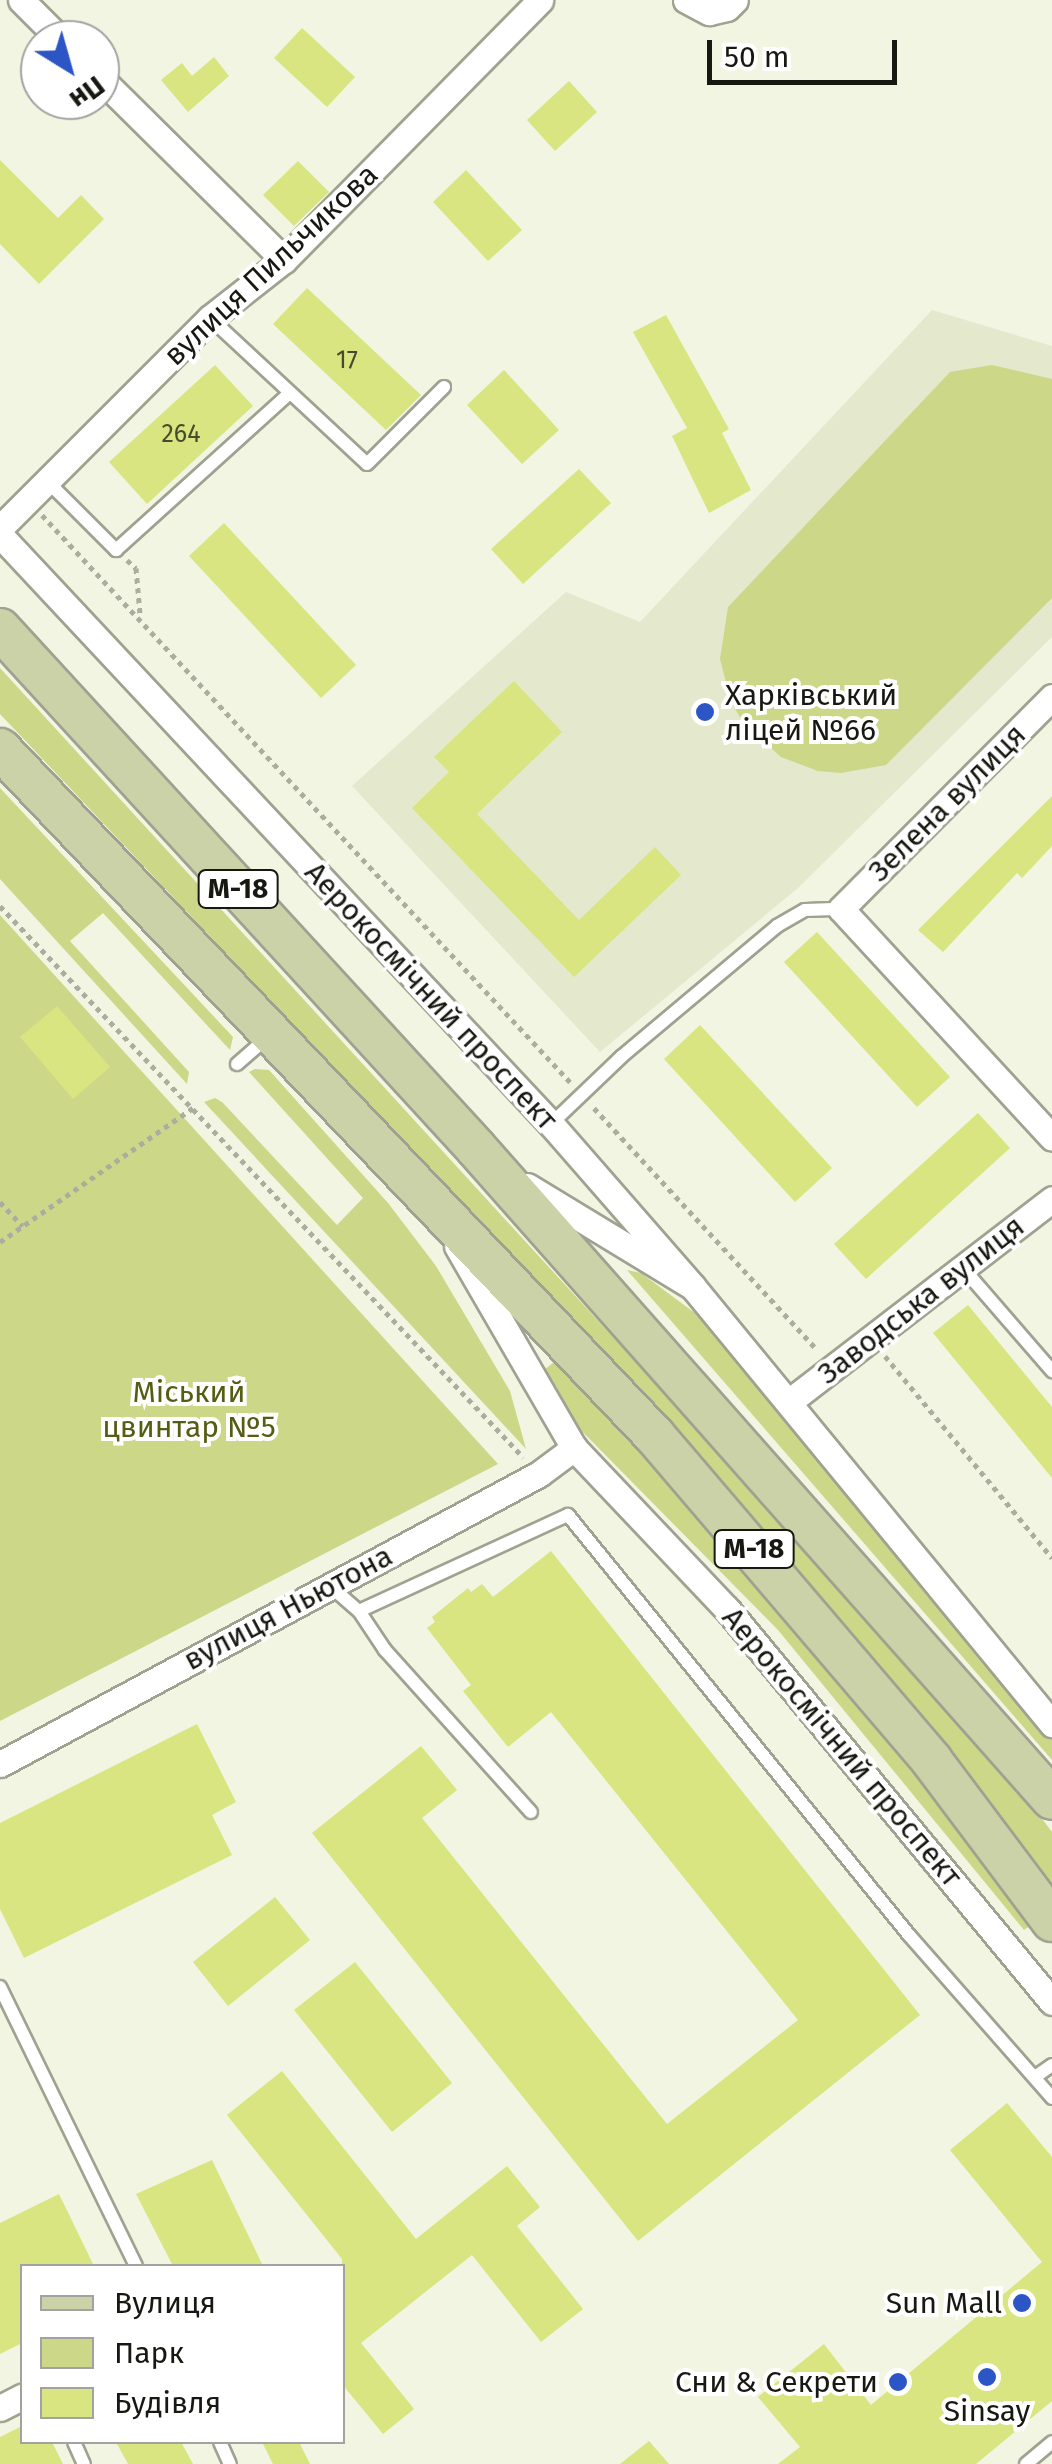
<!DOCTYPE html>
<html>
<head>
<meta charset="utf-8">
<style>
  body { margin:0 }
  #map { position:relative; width:1052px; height:2464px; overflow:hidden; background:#f1f5e1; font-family:"Fira Sans",sans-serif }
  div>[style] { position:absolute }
  .built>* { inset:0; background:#e4e8cd }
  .green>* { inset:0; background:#ccd788 }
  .building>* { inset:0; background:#d8e580 }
  .path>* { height:5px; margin-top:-2.5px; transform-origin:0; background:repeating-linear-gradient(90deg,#abae9e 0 5px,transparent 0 10px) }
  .roads { filter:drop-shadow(2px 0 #9fa290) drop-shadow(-2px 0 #9fa290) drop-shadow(0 2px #9fa290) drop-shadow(0 -2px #9fa290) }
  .lane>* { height:12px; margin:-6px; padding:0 6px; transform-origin:6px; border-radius:6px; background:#fff }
  .street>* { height:25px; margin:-12.5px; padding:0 12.5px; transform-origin:12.5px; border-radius:12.5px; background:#fff }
  .primary>* { height:40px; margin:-20px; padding:0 20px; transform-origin:20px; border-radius:20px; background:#ccd2a8 }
  .dots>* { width:28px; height:28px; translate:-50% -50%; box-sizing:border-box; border:5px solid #fff; border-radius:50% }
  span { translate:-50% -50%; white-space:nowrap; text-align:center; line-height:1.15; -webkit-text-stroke:8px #fff; paint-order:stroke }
  .number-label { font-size:25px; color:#474b2d }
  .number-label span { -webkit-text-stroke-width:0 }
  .shield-label span { padding:2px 8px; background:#fff; border:2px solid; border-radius:8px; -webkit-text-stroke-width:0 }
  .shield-label { font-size:28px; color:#171811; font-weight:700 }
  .street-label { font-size:30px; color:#171811 }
  .poi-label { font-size:30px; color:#171811 }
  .left { translate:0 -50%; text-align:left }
  .right { translate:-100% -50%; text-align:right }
  .park-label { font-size:30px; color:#565d13 }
  .legend { position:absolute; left:20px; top:2264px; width:325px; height:180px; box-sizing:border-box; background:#fff; border:2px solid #a2a3a0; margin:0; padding:12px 18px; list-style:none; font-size:30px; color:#171811 }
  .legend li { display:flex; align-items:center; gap:20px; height:50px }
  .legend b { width:50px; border:2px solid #a2a3a0 }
  .north { position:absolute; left:20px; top:20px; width:100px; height:100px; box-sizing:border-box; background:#fff; border:2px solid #a2a3a0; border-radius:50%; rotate:143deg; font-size:28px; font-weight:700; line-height:40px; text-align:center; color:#171811 }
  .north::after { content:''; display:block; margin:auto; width:35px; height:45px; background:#2c56c5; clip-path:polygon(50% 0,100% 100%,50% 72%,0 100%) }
  .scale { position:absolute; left:707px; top:40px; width:190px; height:45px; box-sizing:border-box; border:5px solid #171811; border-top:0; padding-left:12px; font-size:30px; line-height:35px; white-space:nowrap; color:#171811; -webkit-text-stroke:8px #fff; paint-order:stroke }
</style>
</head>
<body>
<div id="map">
  <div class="built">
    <div style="clip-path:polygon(932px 310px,1052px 346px,1052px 637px,798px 888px,600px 1052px,352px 786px,566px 592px,640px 622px)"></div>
  </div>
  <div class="green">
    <div style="clip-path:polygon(992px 365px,1052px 379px,1052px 598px,886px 765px,841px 773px,818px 771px,781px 757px,744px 724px,731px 702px,720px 659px,728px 607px,950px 372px)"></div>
    <div style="clip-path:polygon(0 668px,678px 1408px,1043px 1820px,1052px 1832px,1052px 1887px,940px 1737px,688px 1442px,0 714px)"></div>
    <div style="clip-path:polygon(0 788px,233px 1037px,230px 1050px,103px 913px,70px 941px,189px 1072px,187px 1084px,0 879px)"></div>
    <div style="clip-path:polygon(0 915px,498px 1464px,0 1721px)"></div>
    <div style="clip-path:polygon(255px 1069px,269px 1070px,388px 1203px,436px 1266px,510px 1391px,526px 1449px,204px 1102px,215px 1098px,222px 1102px,337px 1225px,363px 1198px,249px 1072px)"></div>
    <div style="clip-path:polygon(627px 1270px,641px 1273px,707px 1322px,1052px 1738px,1052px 1760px)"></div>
    <div style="clip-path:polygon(558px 1359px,852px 1693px,1034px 1923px,1024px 1930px,778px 1630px,560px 1409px,544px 1370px)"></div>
  </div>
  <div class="building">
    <div style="clip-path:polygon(302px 28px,355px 77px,327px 107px,274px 58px)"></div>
    <div style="clip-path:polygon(214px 57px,229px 76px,188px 112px,161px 80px,182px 63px,192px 76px)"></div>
    <div style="clip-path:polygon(569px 81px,597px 112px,555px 151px,527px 120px)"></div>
    <div style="clip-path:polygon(0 160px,58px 218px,81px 195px,104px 219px,39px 284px,0 244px)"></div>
    <div style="clip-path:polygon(298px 161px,329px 192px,294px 226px,263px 195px)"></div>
    <div style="clip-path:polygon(466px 170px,522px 230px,488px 261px,433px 202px)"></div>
    <div style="clip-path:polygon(307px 288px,421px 395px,386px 430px,273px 324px)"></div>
    <div style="clip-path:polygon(666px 315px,729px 429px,722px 433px,751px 490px,709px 513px,672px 436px,687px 428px,633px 332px)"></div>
    <div style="clip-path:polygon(215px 365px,253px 406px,147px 504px,109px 462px)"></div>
    <div style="clip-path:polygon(504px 370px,559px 430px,522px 464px,467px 405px)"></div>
    <div style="clip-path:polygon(579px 469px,611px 503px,523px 584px,491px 549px)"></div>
    <div style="clip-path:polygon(224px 523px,356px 665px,321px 698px,189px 556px)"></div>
    <div style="clip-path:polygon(514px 681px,562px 732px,477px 814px,579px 920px,655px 847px,681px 875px,574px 977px,412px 808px,449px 772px,434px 757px)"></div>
    <div style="clip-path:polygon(1052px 796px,1052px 846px,1022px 878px,1017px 873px,943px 952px,918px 930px)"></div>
    <div style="clip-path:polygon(817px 932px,950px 1077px,917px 1107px,784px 962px)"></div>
    <div style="clip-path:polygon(57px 1006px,110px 1067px,73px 1099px,20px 1037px)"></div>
    <div style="clip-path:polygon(700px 1025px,832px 1168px,795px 1202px,664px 1059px)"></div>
    <div style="clip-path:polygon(978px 1113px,1010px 1148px,866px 1279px,834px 1244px)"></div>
    <div style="clip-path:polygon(968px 1305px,1052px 1407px,1052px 1478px,933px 1333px)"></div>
    <div style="clip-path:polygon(551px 1551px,920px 2015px,638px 2241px,312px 1833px,421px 1746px,457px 1790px,422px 1818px,667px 2124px,798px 2020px,551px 1712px,508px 1747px,463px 1691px,471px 1685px,427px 1628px,435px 1622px,432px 1617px,468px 1588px,471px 1592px,482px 1584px,493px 1597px)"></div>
    <div style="clip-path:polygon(197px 1724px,236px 1802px,212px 1815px,232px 1855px,24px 1958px,0 1909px,0 1823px)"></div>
    <div style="clip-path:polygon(275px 1897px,310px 1940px,228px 2006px,193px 1962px)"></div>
    <div style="clip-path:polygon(355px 1962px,452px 2083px,392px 2132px,294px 2010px)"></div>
    <div style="clip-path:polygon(282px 2071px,416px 2239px,507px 2166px,540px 2207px,517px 2226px,583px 2309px,541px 2342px,472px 2255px,361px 2343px,414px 2409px,383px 2434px,342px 2384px,342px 2259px,227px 2115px)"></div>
    <div style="clip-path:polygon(1007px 2103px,1052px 2157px,1052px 2401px,976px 2464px,778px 2464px,800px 2447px,758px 2397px,824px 2344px,871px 2405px,1042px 2262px,950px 2150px)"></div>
    <div style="clip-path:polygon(212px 2160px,263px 2266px,173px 2266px,136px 2194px)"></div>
    <div style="clip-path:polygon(59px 2194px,94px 2266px,22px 2266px,22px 2343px,0 2354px,0 2223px)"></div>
    <div style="clip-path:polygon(22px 2426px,22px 2442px,52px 2442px,63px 2464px,0 2464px,0 2437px)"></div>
    <div style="clip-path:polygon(649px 2441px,669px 2464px,620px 2464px)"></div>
    <div style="clip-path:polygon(116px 2442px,181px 2442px,193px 2464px,128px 2464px)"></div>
    <div style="clip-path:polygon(262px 2442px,299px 2442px,310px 2464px,273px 2464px)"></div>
  </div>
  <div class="path">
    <div style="left:42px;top:515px;width:775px;rotate:47.04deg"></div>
    <div style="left:127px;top:560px;width:12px;rotate:42deg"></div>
    <div style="left:136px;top:568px;width:46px;rotate:85deg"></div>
    <div style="left:0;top:906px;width:760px;rotate:46.49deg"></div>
    <div style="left:594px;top:1108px;width:329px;rotate:47.3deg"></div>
    <div style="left:0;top:1202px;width:33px;rotate:47deg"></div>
    <div style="left:0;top:1242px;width:235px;rotate:-34.8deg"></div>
    <div style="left:885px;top:1356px;width:262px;rotate:50.4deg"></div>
  </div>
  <div class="roads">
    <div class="lane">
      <div style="left:210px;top:318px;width:214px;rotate:42.9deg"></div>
      <div style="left:367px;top:464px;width:109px;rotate:-45deg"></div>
      <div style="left:47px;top:481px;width:98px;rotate:45deg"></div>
      <div style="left:116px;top:550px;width:234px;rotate:-42.1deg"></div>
      <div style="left:237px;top:1064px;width:40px;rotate:-41deg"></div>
      <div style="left:551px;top:1124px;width:97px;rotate:-43.7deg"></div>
      <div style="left:621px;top:1057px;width:204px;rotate:-40deg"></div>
      <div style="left:777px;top:926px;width:32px;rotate:-30deg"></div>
      <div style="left:805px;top:910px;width:36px;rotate:-2deg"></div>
      <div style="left:962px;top:1267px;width:138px;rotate:49.1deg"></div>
      <div style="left:330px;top:1586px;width:38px;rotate:41deg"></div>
      <div style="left:359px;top:1611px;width:47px;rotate:56.3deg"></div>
      <div style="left:385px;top:1650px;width:218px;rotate:48deg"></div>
      <div style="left:359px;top:1611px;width:230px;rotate:-24.7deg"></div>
      <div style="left:568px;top:1515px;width:541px;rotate:50.93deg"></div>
      <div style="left:909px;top:1935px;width:217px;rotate:48.7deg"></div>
      <div style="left:0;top:1987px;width:310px;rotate:64deg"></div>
      <div style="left:1035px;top:2077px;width:21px;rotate:-35deg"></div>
      <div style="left:74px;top:2442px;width:24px;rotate:66deg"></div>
      <div style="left:220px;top:2442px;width:24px;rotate:66deg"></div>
      <div style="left:1026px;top:2464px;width:34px;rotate:-40deg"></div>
    </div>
    <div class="street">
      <div style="left:21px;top:0;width:57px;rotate:45deg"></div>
      <div style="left:686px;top:0;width:26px;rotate:28deg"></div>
      <div style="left:709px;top:12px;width:18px;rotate:-13deg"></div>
      <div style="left:727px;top:8px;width:11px;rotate:-45deg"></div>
      <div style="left:100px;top:78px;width:259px;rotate:44.7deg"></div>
      <div style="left:0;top:528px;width:297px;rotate:-45deg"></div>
      <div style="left:210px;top:318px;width:94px;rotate:-38.1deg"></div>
      <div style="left:284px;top:260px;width:365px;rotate:-45.4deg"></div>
      <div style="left:0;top:535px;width:807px;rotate:46.91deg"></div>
      <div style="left:551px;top:1124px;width:216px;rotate:48.9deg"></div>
      <div style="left:1052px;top:697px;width:299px;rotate:134.9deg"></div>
      <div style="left:841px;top:909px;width:311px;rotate:47.3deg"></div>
      <div style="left:527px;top:1186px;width:194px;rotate:31.3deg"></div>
      <div style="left:693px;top:1287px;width:566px;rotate:50.6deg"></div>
      <div style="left:457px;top:1246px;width:233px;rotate:59.9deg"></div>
      <div style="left:574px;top:1448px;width:222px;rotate:46.5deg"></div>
      <div style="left:727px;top:1609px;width:510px;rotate:50.41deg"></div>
      <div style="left:790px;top:1401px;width:331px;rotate:-37.6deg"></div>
      <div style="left:0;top:1764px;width:612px;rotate:-28.28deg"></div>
      <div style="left:539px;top:1474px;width:44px;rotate:-36.6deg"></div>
      <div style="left:0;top:2408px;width:25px;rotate:-27deg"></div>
    </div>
    <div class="primary">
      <div style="left:0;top:629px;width:704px;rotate:47.47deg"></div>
      <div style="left:476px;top:1148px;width:869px;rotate:48.5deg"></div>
      <div style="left:0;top:749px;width:948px;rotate:46.37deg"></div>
      <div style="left:654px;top:1435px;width:428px;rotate:49.5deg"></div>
      <div style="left:932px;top:1761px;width:200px;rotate:53.1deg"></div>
    </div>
  </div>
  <div class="dots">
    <div style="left:705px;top:712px;background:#2c56c5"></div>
    <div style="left:1022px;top:2303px;background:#2c56c5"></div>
    <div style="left:987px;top:2377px;background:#2c56c5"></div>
    <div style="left:898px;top:2382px;background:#2c56c5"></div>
  </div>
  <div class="number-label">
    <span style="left:347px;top:360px">17</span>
    <span style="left:181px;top:434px">264</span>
  </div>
  <div class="shield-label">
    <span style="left:238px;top:889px">М-18</span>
    <span style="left:754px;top:1549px">М-18</span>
  </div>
  <div class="street-label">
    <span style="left:271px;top:265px;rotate:-43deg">вулиця Пильчикова</span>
    <span style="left:947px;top:803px;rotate:-45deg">Зелена вулиця</span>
    <span style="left:431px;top:996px;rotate:47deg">Аерокосмічний проспект</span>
    <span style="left:921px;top:1300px;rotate:-38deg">Заводська вулиця</span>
    <span style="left:288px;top:1608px;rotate:-28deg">вулиця Ньютона</span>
    <span style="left:842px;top:1747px;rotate:50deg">Аерокосмічний проспект</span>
  </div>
  <div class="poi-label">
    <span class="left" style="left:725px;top:712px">Харківський<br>ліцей №66</span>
    <span class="right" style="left:1002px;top:2303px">Sun Mall</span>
    <span class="right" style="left:878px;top:2382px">Сни &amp; Секрети</span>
    <span style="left:987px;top:2411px">Sinsay</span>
  </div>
  <div class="park-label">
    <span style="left:189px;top:1409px">Міський<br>цвинтар №5</span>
  </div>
  <ul class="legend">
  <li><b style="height:12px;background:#ccd2a8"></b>Вулиця</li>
  <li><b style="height:28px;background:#ccd788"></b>Парк</li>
  <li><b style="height:28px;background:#d8e580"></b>Будівля</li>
  </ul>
  <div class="north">Пн</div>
  <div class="scale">50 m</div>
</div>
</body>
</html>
